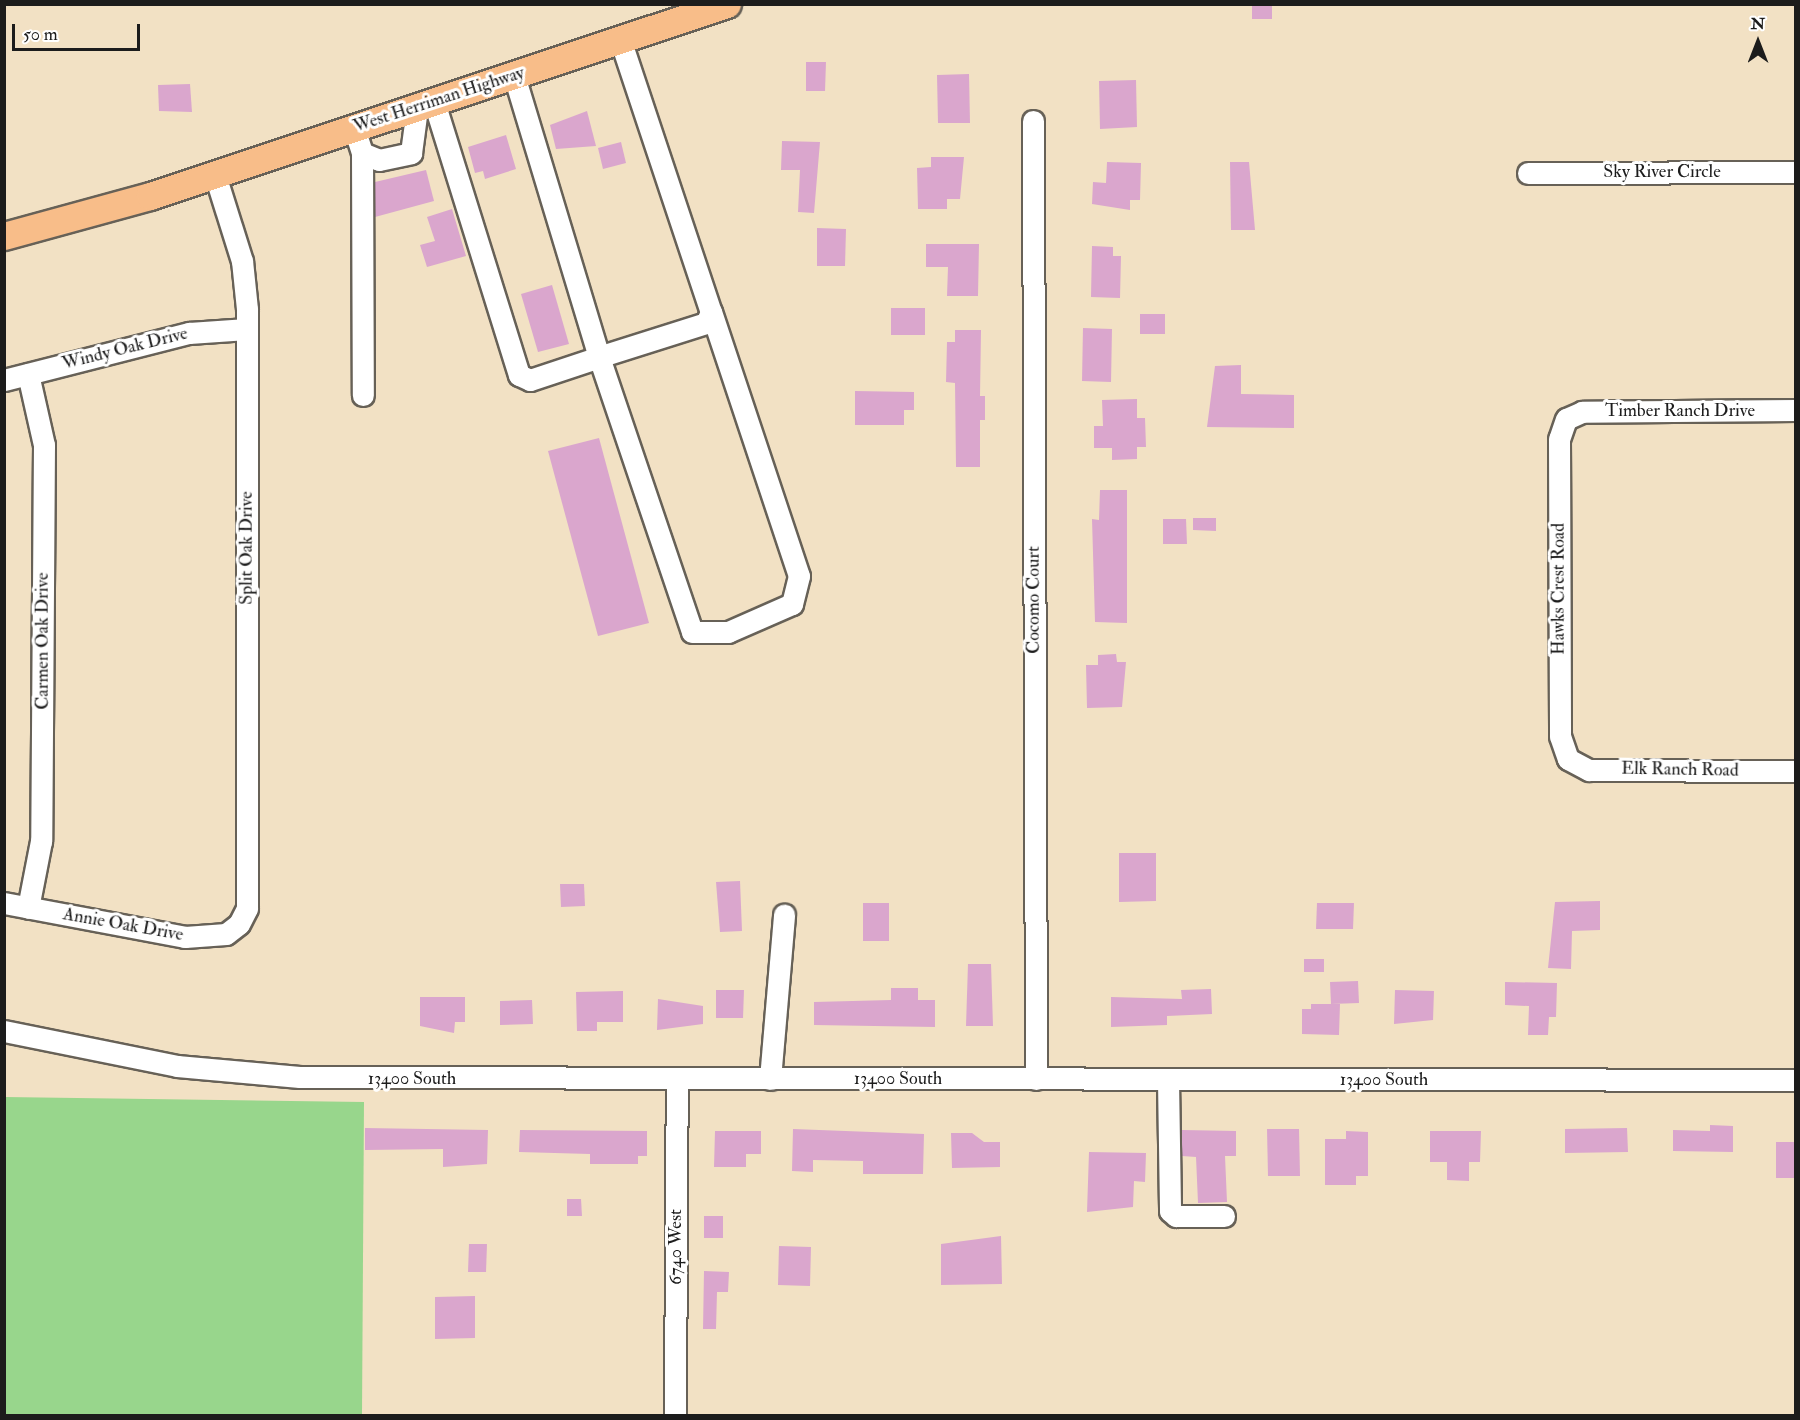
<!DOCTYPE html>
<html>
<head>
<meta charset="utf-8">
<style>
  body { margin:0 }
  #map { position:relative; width:1800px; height:1420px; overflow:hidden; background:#f2e1c4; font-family:"IM FELL Double Pica",serif }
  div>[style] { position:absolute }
  .green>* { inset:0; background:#98d68c }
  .building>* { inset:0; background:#daa6cd }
  .roads { filter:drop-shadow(2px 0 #676157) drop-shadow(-2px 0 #676157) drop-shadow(0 2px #676157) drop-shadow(0 -2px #676157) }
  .minor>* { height:21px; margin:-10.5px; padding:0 10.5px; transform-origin:10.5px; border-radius:10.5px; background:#fff }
  .major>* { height:27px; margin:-13.5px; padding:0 13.5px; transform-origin:13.5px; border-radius:13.5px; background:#f8bd89 }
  span { translate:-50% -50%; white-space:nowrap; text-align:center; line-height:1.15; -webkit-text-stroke:6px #fff; paint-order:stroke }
  .street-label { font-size:18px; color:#1c1c1c }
  .frame { position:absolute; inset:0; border:6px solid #1c1c1c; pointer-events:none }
  .north { position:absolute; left:1728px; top:12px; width:60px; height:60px; -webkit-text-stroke:4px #fff; paint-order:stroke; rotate:0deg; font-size:16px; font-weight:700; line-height:24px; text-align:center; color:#1c1c1c }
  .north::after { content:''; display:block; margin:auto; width:21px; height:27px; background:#1c1c1c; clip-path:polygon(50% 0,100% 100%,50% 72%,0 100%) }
  .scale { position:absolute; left:12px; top:24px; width:128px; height:27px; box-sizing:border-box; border:3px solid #1c1c1c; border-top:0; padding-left:8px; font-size:18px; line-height:21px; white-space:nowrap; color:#1c1c1c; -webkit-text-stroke:4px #fff; paint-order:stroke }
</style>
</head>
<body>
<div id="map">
  <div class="green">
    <div style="clip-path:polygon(5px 1097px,364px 1102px,362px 1415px,5px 1415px)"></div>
  </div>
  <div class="building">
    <div style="clip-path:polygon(1252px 4px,1272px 4px,1272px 19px,1252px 19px)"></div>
    <div style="clip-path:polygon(806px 62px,826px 62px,825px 91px,806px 91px)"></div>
    <div style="clip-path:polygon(969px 74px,970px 123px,938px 123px,937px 75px)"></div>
    <div style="clip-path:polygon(1136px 80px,1137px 127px,1100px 129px,1099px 81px)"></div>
    <div style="clip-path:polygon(190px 84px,192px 112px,159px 111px,158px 85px)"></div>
    <div style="clip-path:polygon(587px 111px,596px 146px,556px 149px,550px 125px)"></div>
    <div style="clip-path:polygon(506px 135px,516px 169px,485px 179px,483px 171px,475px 173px,468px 147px)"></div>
    <div style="clip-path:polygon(782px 141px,820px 142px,814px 213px,798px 212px,800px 170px,781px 170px)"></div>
    <div style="clip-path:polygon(621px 142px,626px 163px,603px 169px,598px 148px)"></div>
    <div style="clip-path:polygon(931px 157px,964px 157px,960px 199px,947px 199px,947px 209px,918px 209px,917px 168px,931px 167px)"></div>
    <div style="clip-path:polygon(1107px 162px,1141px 163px,1140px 200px,1130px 200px,1130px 210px,1092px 204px,1093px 182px,1106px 183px)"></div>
    <div style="clip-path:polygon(1230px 162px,1249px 162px,1255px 230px,1231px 230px)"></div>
    <div style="clip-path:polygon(426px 170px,434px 201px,375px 217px,375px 182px)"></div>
    <div style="clip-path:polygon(452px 209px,466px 256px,427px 267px,420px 245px,435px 241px,427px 217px)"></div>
    <div style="clip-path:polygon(817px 228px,846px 229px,845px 266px,817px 266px)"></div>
    <div style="clip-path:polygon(926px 244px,979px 244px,978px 296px,947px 296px,948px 267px,926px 267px)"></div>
    <div style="clip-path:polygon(1092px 246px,1113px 247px,1113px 256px,1121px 256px,1120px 298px,1091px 297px)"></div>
    <div style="clip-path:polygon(552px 285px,569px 344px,538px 352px,521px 294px)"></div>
    <div style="clip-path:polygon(891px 308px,925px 308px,925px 335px,891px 335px)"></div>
    <div style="clip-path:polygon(1140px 314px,1165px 314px,1165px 334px,1140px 334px)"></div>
    <div style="clip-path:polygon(1083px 328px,1112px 329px,1111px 382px,1082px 381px)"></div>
    <div style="clip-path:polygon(955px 330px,981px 330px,980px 396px,985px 396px,985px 420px,980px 420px,980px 467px,956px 467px,955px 383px,946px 382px,947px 342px,955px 342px)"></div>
    <div style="clip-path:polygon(1241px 365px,1241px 394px,1294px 395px,1294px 428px,1207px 427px,1215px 366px)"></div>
    <div style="clip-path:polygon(855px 391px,914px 392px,914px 410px,904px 410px,904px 425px,855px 425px)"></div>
    <div style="clip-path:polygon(1137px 399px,1137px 418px,1145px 418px,1146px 447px,1137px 447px,1137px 459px,1112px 460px,1112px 448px,1094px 448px,1094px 426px,1103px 426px,1102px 400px)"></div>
    <div style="clip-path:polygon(599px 438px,649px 623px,598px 636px,548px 451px)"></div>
    <div style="clip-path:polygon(1100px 490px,1127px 490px,1127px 623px,1095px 622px,1092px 519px,1099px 520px)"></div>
    <div style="clip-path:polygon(1193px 518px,1216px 518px,1216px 531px,1193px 530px)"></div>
    <div style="clip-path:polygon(1163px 519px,1186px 519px,1187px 544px,1163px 544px)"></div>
    <div style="clip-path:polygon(1116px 654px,1117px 662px,1126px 662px,1122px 707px,1087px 708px,1086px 665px,1098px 665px,1098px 655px)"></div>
    <div style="clip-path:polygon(1119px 853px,1156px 853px,1156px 901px,1119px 902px)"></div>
    <div style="clip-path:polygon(740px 881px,742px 931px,720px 932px,716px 882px)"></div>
    <div style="clip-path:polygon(560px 884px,584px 884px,585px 906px,561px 907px)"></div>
    <div style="clip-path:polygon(1600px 901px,1600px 930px,1572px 931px,1571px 969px,1548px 968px,1555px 902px)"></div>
    <div style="clip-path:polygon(863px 903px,889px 903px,889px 941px,863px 941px)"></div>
    <div style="clip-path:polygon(1317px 903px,1354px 903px,1353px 929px,1316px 929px)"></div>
    <div style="clip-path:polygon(1304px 959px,1324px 959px,1324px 972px,1304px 972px)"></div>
    <div style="clip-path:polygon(968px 964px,991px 964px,993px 1026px,966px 1026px)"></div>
    <div style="clip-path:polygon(1358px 981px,1359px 1003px,1331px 1004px,1330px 982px)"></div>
    <div style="clip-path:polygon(1505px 982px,1557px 983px,1556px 1017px,1549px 1017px,1548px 1035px,1528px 1035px,1529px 1006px,1505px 1005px)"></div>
    <div style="clip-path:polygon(891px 988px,918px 988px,918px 1000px,935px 1000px,935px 1027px,814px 1025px,814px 1002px,891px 1000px)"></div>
    <div style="clip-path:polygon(1211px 989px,1212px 1014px,1167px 1016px,1167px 1025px,1111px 1027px,1111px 997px,1182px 999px,1181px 990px)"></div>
    <div style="clip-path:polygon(716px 990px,744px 990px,743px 1018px,716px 1018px)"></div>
    <div style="clip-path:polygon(1395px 990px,1434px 991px,1433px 1020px,1394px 1024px)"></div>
    <div style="clip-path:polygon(623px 991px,623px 1022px,597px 1022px,597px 1031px,577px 1031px,576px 992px)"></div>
    <div style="clip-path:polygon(420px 997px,465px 997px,465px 1022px,455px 1022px,454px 1033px,420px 1026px)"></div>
    <div style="clip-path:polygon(658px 999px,703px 1006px,703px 1024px,657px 1030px)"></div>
    <div style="clip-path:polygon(532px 1000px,533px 1024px,500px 1025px,500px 1001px)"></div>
    <div style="clip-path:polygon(1311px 1004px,1340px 1004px,1339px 1035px,1302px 1034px,1302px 1009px,1311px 1009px)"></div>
    <div style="clip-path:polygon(1710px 1125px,1733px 1126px,1733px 1152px,1673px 1151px,1673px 1130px,1710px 1131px)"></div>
    <div style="clip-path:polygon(365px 1128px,488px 1130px,487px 1164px,443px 1167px,443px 1149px,365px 1150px)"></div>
    <div style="clip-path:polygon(1627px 1128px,1628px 1152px,1565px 1153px,1565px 1129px)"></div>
    <div style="clip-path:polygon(793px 1129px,924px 1134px,923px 1174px,863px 1174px,863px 1161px,813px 1160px,813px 1172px,792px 1171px)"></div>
    <div style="clip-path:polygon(1267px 1129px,1299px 1129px,1300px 1176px,1268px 1176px)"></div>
    <div style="clip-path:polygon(520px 1130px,647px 1131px,647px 1156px,638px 1156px,638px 1164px,590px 1164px,590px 1154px,519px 1152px)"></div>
    <div style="clip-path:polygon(1182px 1130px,1236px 1131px,1236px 1156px,1225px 1156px,1227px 1202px,1198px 1203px,1196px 1157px,1182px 1156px)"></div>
    <div style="clip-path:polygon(715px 1131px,761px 1131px,761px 1154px,746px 1154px,746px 1167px,714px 1167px)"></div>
    <div style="clip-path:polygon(1346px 1131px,1368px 1132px,1368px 1176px,1356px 1176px,1356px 1185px,1325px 1185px,1325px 1139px,1346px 1139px)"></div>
    <div style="clip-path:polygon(1430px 1131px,1481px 1131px,1480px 1162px,1469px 1162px,1469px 1181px,1447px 1180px,1447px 1162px,1430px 1162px)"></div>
    <div style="clip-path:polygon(951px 1133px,972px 1133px,984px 1142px,1000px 1142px,1000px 1167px,952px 1168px)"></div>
    <div style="clip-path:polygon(1776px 1142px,1796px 1142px,1796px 1178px,1776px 1178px)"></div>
    <div style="clip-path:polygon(1089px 1152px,1146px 1153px,1145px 1182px,1134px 1181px,1133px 1207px,1087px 1212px)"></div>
    <div style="clip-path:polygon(567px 1199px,581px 1199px,582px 1216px,567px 1216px)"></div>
    <div style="clip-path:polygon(704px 1216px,723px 1216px,723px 1238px,704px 1238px)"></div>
    <div style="clip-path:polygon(1001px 1236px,1002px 1284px,941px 1285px,941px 1244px)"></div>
    <div style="clip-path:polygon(469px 1244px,487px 1244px,486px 1272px,468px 1272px)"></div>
    <div style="clip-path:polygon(779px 1246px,811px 1247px,810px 1286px,778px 1285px)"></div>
    <div style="clip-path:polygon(704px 1271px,729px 1272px,728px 1292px,717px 1292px,716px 1329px,703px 1329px)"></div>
    <div style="clip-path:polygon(475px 1296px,475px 1338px,435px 1339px,435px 1297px)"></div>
  </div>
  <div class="roads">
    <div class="minor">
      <div style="left:620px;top:39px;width:288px;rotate:71.6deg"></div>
      <div style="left:711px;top:312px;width:12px;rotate:114deg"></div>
      <div style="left:706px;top:323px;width:112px;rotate:162.4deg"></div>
      <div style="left:599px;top:357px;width:290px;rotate:71.3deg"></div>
      <div style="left:692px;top:632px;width:36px"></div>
      <div style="left:728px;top:632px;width:70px;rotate:-23.6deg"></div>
      <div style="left:792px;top:604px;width:29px;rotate:-76deg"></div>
      <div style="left:799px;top:576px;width:278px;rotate:-108.4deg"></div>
      <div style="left:434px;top:102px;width:286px;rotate:72.7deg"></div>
      <div style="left:519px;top:375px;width:12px;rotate:24deg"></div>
      <div style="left:530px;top:380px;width:73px;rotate:-18.4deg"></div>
      <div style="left:599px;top:357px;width:294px;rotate:-106.8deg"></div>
      <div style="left:1033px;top:121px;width:958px;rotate:89.82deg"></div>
      <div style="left:354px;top:128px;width:26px;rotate:72deg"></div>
      <div style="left:362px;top:153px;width:242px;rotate:89.8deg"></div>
      <div style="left:362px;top:153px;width:18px;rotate:22deg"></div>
      <div style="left:379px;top:160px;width:33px;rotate:-12deg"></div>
      <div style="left:411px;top:153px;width:45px;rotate:-82.4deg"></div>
      <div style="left:1528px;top:173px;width:268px;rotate:-0.2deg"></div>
      <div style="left:28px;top:374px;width:73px;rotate:77.3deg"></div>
      <div style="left:44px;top:445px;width:396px;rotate:90.4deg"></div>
      <div style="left:41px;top:841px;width:68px;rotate:101deg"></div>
      <div style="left:4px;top:380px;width:191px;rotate:-14.3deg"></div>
      <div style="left:189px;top:333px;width:58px;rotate:-3.9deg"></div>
      <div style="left:1796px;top:410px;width:214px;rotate:179.5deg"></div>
      <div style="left:1582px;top:412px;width:17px;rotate:156deg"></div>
      <div style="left:1566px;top:419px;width:21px;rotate:109deg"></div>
      <div style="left:1559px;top:439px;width:297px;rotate:89.8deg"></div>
      <div style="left:1560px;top:736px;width:24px;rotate:71deg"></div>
      <div style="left:1568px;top:759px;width:24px;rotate:28deg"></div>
      <div style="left:1589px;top:770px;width:207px;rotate:0.3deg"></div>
      <div style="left:4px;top:903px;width:184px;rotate:10.6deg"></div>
      <div style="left:185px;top:937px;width:41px;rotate:-4.2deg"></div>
      <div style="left:226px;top:934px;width:16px;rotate:-38deg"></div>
      <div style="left:239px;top:924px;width:18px;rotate:-63deg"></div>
      <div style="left:247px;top:908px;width:599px;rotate:-90deg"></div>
      <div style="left:247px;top:309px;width:48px;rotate:-95.9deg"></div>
      <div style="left:242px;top:261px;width:90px;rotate:-107.4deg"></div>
      <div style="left:4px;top:1031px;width:177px;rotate:11.4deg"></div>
      <div style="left:177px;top:1066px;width:123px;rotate:5.1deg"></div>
      <div style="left:300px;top:1077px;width:1496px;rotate:0.11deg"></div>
      <div style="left:770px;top:1079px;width:165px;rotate:-85.1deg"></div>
      <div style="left:1168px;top:1080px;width:131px;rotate:89.1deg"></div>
      <div style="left:1170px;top:1211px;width:8px;rotate:40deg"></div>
      <div style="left:1176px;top:1216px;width:48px"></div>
      <div style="left:675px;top:1416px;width:337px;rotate:-89.7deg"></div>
    </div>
    <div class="major">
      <div style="left:4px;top:236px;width:151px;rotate:-15.3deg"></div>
      <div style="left:150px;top:196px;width:608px;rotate:-18.41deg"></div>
    </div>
  </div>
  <div class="street-label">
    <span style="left:439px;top:100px;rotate:-18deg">West Herriman Highway</span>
    <span style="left:1662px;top:172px">Sky River Circle</span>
    <span style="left:125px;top:349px;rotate:-14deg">Windy Oak Drive</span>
    <span style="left:1680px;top:411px">Timber Ranch Drive</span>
    <span style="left:247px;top:548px;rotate:-90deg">Split Oak Drive</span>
    <span style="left:1559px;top:589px;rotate:-90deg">Hawks Crest Road</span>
    <span style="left:1034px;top:600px;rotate:-90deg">Cocomo Court</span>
    <span style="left:43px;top:641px;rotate:-90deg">Carmen Oak Drive</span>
    <span style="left:1680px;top:770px;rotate:1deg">Elk Ranch Road</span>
    <span style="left:123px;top:925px;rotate:10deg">Annie Oak Drive</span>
    <span style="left:412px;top:1079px">13400 South</span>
    <span style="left:898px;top:1079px">13400 South</span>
    <span style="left:1384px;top:1080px">13400 South</span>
    <span style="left:676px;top:1247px;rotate:-90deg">6740 West</span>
  </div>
  <div class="frame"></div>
  <div class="north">N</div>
  <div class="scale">50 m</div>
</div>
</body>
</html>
